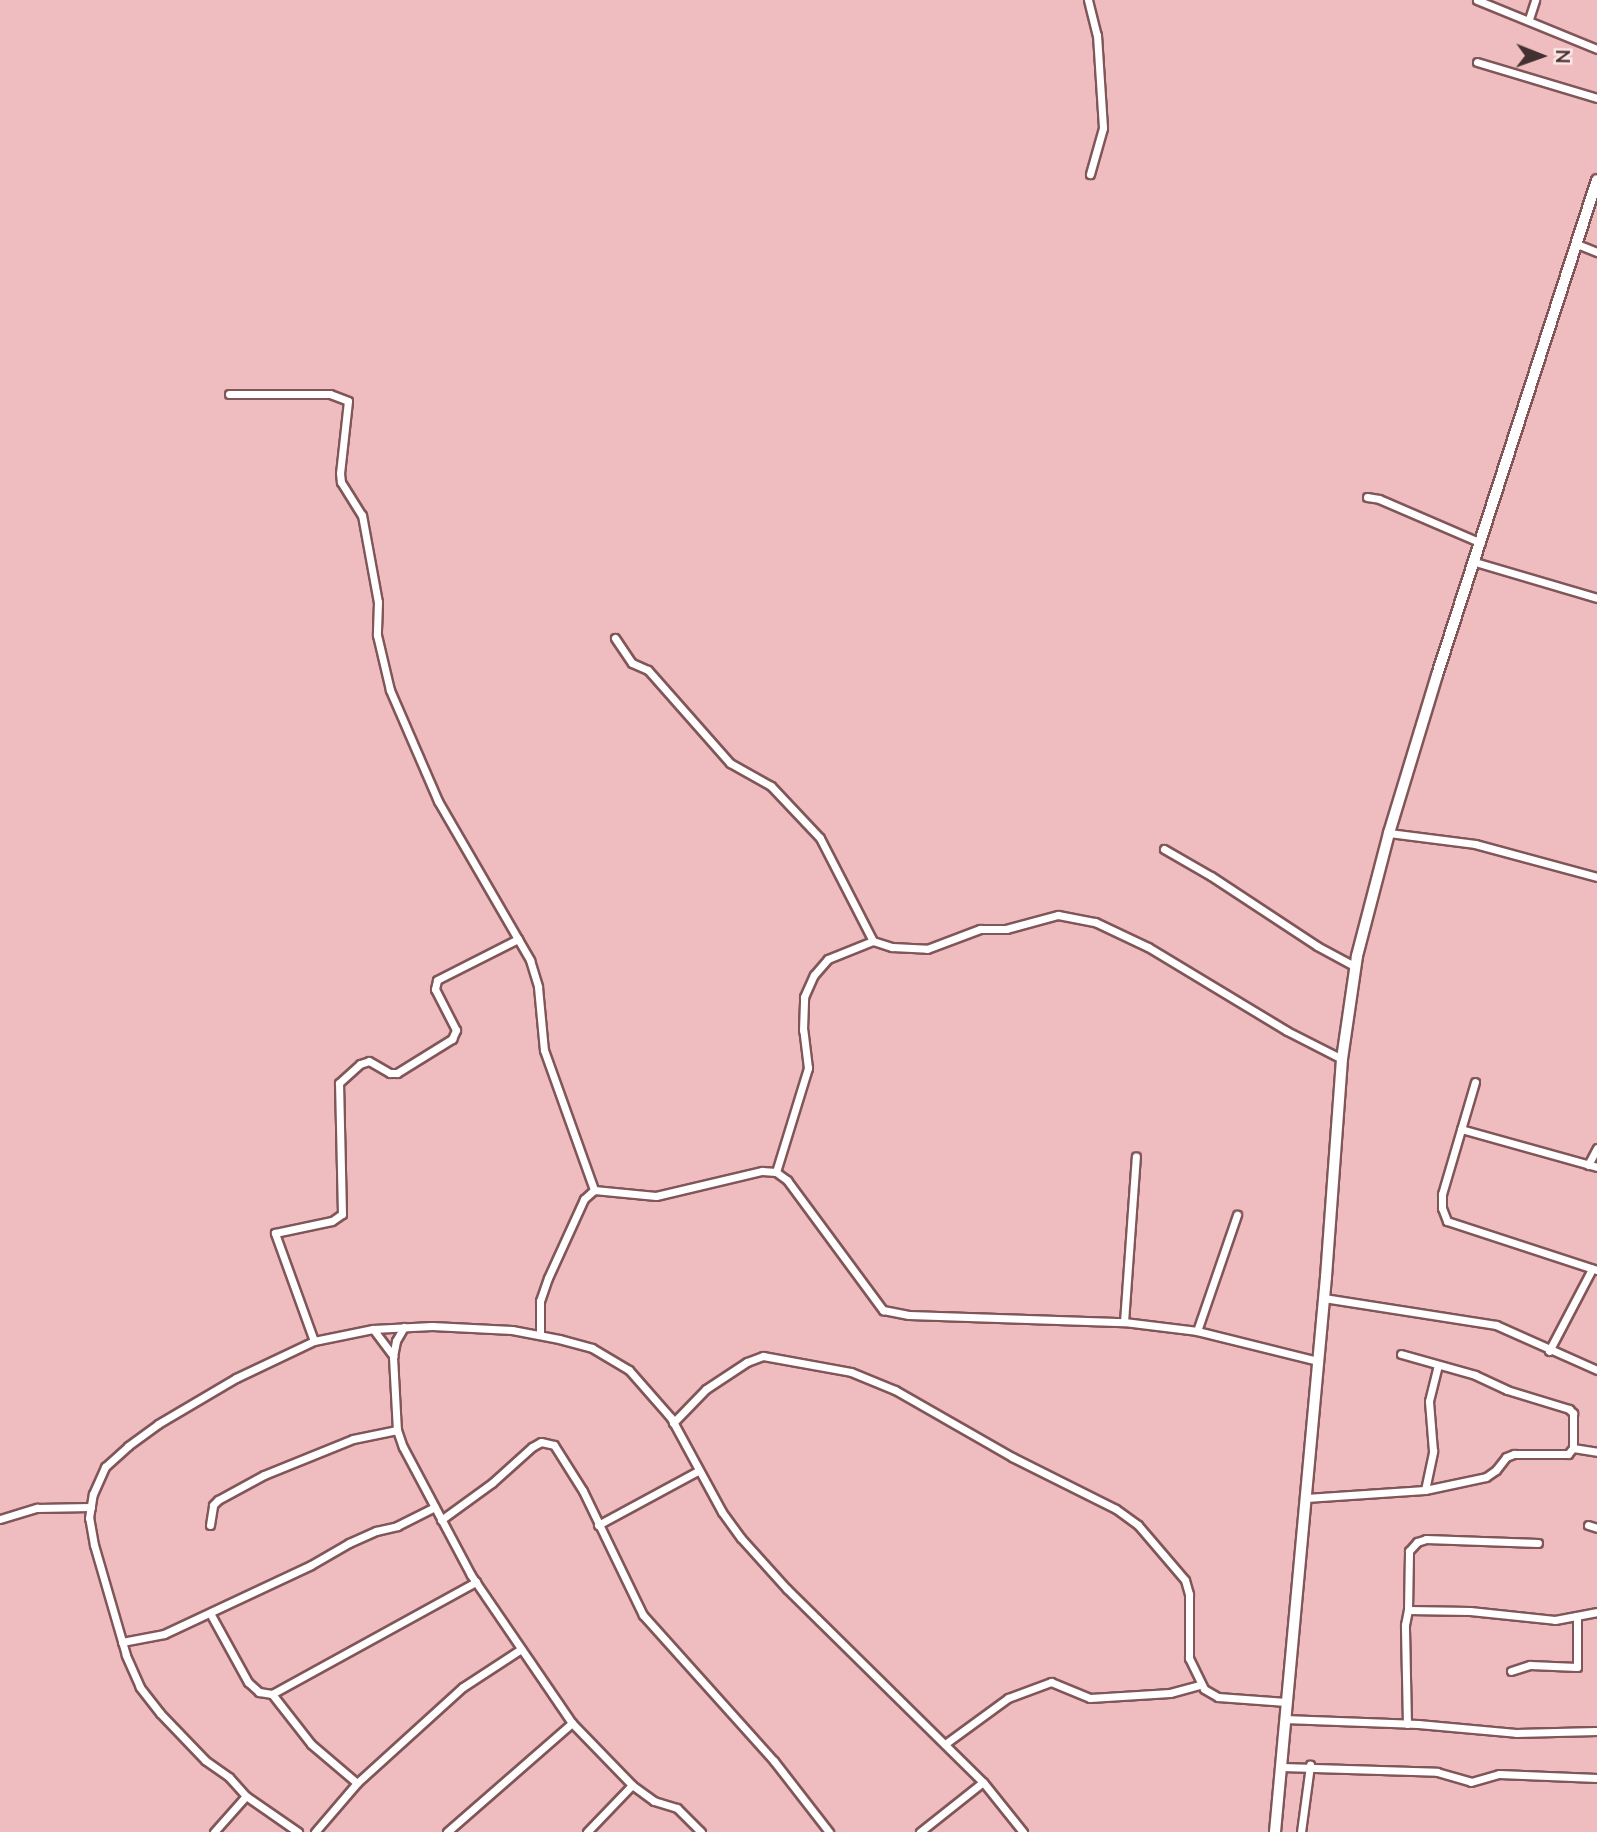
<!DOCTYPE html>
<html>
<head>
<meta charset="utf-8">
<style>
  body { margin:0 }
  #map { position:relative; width:1597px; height:1832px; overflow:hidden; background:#efbdbf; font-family:"Nunito Sans",sans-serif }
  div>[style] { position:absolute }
  .roads { filter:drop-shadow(2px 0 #815658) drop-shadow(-2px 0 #815658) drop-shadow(0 2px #815658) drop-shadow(0 -2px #815658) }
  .street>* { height:7px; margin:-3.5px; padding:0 3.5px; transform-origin:3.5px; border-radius:3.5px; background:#fff }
  .secondary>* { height:10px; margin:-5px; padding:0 5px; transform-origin:5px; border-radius:5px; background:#fff }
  span { translate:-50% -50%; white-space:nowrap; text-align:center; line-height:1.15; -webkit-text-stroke:5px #ffe5e6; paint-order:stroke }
  .north { position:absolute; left:1506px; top:21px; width:70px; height:70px; -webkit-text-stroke:5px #ffe5e6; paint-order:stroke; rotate:91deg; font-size:19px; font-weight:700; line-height:28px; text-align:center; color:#433030 }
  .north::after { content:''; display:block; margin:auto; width:24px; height:32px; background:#433030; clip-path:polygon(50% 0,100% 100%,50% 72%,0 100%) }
</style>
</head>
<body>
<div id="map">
  <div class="roads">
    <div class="street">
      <div style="left:1088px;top:0;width:36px;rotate:76deg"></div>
      <div style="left:1097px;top:35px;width:93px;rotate:86.3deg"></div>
      <div style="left:1103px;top:128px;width:48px;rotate:105.8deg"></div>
      <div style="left:1477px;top:0;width:130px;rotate:22.2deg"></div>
      <div style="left:1529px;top:19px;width:20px;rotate:-72deg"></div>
      <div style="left:1477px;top:62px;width:125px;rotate:16.7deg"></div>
      <div style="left:1577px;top:244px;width:22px;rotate:22deg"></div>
      <div style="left:229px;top:394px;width:101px"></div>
      <div style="left:330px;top:394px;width:19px;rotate:21deg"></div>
      <div style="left:348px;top:401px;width:72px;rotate:96.3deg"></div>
      <div style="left:340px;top:473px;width:9px;rotate:84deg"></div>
      <div style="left:341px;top:482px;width:39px;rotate:58deg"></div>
      <div style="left:362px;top:515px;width:88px;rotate:79.6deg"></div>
      <div style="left:378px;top:602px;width:33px;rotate:92deg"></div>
      <div style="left:377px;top:635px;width:57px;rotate:76.7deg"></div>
      <div style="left:390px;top:690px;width:121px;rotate:66.6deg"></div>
      <div style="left:438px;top:801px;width:184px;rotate:59.9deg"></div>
      <div style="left:530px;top:960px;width:28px;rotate:73deg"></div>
      <div style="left:538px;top:987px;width:63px;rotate:84.6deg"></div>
      <div style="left:544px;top:1050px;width:149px;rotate:70.3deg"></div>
      <div style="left:1367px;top:497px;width:12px;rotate:9deg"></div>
      <div style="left:1379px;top:499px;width:111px;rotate:23.3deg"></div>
      <div style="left:1475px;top:562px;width:127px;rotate:16.4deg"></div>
      <div style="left:615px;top:638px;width:30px;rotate:56deg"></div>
      <div style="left:632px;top:663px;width:17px;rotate:24deg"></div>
      <div style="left:648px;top:670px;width:124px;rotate:48.6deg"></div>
      <div style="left:730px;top:763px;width:47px;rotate:29.3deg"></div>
      <div style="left:771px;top:786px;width:71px;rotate:46.7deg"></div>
      <div style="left:820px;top:838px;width:116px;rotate:62.8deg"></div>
      <div style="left:873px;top:941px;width:20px;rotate:18deg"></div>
      <div style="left:892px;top:947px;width:35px;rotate:3deg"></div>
      <div style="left:927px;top:949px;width:57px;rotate:-20.7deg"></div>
      <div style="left:980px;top:929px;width:26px"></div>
      <div style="left:1006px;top:929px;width:54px;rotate:-15.1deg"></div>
      <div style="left:1058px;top:915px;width:38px;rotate:11deg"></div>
      <div style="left:1095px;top:922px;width:59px;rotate:25.3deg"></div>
      <div style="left:1148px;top:947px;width:162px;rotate:31.1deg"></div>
      <div style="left:1287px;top:1031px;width:62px;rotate:27deg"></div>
      <div style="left:1389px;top:833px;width:87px;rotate:7.3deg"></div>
      <div style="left:1475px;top:844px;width:126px;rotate:15.1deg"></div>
      <div style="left:1164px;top:849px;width:54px;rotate:29.9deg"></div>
      <div style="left:1211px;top:876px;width:127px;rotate:33.4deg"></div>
      <div style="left:1317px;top:946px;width:44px;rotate:28.3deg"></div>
      <div style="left:1475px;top:1082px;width:117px;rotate:106.4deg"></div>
      <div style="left:1442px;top:1194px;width:14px;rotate:90deg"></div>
      <div style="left:1442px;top:1208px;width:14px;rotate:69deg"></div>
      <div style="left:1447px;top:1221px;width:158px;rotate:18.1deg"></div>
      <div style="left:1461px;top:1129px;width:141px;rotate:15.6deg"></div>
      <div style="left:1588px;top:1165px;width:19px;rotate:-62deg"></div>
      <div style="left:776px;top:1172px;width:109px;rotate:-72.9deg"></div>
      <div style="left:808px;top:1068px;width:38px;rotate:-97deg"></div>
      <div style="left:803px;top:1030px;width:33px;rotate:-88deg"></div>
      <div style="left:804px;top:997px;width:24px;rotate:-66deg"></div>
      <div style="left:814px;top:975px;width:21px;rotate:-49deg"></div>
      <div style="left:828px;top:959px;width:48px;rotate:-21.8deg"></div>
      <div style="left:1324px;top:1298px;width:174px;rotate:8.9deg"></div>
      <div style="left:1496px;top:1325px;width:111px;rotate:24deg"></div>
      <div style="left:1124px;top:1322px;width:166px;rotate:-85.9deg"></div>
      <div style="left:404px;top:1327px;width:16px;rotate:120deg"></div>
      <div style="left:396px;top:1341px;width:16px;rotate:101deg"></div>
      <div style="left:393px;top:1357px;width:73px;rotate:86.9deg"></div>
      <div style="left:397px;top:1430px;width:18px;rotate:71deg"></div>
      <div style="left:403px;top:1447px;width:145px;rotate:62deg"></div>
      <div style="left:471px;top:1575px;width:179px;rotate:55.7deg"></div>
      <div style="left:572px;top:1723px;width:86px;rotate:45.9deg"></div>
      <div style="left:632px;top:1785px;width:27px;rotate:36deg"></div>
      <div style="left:654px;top:1801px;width:24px;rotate:17deg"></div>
      <div style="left:677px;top:1808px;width:34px;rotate:45deg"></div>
      <div style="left:373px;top:1329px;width:34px;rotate:53deg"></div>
      <div style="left:1197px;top:1331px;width:123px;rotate:-71deg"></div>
      <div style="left:540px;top:1335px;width:34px;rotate:-90deg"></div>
      <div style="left:540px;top:1301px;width:24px;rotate:-71deg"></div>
      <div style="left:548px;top:1278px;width:87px;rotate:-65.5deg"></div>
      <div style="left:584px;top:1199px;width:13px;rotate:-42deg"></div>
      <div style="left:594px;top:1190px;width:62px;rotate:5.5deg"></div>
      <div style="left:656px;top:1196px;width:109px;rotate:-13.3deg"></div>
      <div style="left:762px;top:1171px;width:14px;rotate:4deg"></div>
      <div style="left:776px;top:1172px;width:14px;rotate:36deg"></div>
      <div style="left:787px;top:1180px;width:162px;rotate:53.6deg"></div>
      <div style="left:883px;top:1310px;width:26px;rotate:11deg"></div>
      <div style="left:909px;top:1315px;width:215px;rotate:1.9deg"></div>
      <div style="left:1124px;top:1322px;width:74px;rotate:7deg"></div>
      <div style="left:1197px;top:1331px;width:125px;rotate:13.9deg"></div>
      <div style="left:314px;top:1341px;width:115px;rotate:-109.9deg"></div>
      <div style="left:275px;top:1233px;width:58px;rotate:-11.9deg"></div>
      <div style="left:332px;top:1221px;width:12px;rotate:-35deg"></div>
      <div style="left:342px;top:1214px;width:131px;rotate:-91.3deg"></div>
      <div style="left:339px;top:1083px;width:28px;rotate:-42deg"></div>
      <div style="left:360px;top:1064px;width:9px;rotate:-18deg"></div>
      <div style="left:369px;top:1061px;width:24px;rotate:30deg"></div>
      <div style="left:390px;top:1073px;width:7px"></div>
      <div style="left:397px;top:1073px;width:65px;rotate:-31.7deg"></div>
      <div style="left:452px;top:1039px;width:10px;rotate:-66deg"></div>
      <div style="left:456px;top:1030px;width:46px;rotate:-117.1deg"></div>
      <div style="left:435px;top:989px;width:9px;rotate:-77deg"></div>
      <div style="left:437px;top:980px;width:91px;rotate:-26.8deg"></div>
      <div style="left:1549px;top:1351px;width:93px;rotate:-62.3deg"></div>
      <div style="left:1401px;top:1354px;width:77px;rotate:15.8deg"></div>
      <div style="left:1475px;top:1375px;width:35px;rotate:25deg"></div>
      <div style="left:1507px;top:1390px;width:65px;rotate:17deg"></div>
      <div style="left:1569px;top:1409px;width:6px;rotate:45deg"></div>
      <div style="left:1573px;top:1413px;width:35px;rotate:90deg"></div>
      <div style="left:673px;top:1423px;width:47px;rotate:-45.9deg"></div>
      <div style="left:706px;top:1389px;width:49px;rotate:-33.4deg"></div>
      <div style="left:747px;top:1362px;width:17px;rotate:-21deg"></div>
      <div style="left:763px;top:1356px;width:89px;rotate:10.3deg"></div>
      <div style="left:851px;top:1372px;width:48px;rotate:22.2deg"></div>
      <div style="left:895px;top:1390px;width:135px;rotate:29.8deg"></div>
      <div style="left:1012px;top:1457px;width:116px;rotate:26.6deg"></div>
      <div style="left:1116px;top:1509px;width:27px;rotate:36deg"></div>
      <div style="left:1138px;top:1525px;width:72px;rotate:49.5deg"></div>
      <div style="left:1185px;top:1580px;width:15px;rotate:74deg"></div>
      <div style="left:1189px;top:1594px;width:64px;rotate:90deg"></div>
      <div style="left:1189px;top:1658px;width:34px;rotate:64deg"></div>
      <div style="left:1204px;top:1689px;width:16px;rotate:30deg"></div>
      <div style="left:1218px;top:1697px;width:68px;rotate:4.2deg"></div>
      <div style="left:1425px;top:1490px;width:40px;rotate:-78deg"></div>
      <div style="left:1433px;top:1451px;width:50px;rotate:-94.6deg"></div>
      <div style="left:1429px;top:1401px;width:37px;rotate:-76deg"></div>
      <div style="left:1306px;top:1498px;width:119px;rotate:-3.8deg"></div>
      <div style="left:1425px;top:1490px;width:62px;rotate:-12deg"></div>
      <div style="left:1486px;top:1477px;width:12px;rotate:-35deg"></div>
      <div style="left:1496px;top:1470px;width:16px;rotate:-52deg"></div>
      <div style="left:1506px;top:1457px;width:9px;rotate:-21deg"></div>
      <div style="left:1514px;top:1454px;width:54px"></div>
      <div style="left:1568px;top:1454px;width:8px;rotate:-50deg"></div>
      <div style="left:1573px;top:1448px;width:24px;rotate:9deg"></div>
      <div style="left:0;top:1519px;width:39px;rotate:-17deg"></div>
      <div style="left:37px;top:1508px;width:54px;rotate:-1.1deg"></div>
      <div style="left:441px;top:1520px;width:63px;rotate:-36deg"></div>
      <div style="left:492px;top:1483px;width:54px;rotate:-42deg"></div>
      <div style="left:532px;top:1447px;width:10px;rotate:-29deg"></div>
      <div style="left:541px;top:1442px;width:13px;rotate:13deg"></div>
      <div style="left:554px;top:1445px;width:54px;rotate:57.8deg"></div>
      <div style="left:583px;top:1491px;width:138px;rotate:64.2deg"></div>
      <div style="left:643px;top:1615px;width:196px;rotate:48.1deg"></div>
      <div style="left:774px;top:1761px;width:90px;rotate:52.2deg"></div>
      <div style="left:210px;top:1525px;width:20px;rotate:-81deg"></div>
      <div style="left:213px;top:1505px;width:7px;rotate:-45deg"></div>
      <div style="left:218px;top:1500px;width:52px;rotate:-28.5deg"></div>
      <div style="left:264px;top:1475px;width:96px;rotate:-22deg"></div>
      <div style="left:353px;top:1439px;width:45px;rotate:-11.6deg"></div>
      <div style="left:598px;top:1525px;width:114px;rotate:-28.4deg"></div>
      <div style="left:1588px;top:1525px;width:9px;rotate:18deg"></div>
      <div style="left:1408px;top:1610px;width:59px;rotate:-89deg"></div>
      <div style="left:1409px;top:1551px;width:12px;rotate:-48deg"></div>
      <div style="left:1417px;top:1542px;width:9px;rotate:-18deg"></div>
      <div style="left:1426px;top:1539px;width:112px;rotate:2deg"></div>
      <div style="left:210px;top:1613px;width:79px;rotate:61.2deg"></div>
      <div style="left:248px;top:1682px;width:15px;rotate:42deg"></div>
      <div style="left:259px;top:1692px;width:13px;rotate:9deg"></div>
      <div style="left:272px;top:1694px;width:233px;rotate:-28.8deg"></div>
      <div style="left:122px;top:1642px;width:43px;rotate:-10.8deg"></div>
      <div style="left:164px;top:1634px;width:162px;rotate:-25.1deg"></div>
      <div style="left:311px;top:1565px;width:44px;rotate:-30.1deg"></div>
      <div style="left:349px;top:1543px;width:30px;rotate:-24deg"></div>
      <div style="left:376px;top:1531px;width:22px;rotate:-13deg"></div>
      <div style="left:397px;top:1526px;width:42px;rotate:-26.6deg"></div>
      <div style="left:1511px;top:1671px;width:20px;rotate:-18deg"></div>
      <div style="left:1530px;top:1665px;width:47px;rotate:2.4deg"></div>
      <div style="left:1577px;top:1667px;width:51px;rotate:-90deg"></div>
      <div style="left:272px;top:1694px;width:63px;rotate:52deg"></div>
      <div style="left:311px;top:1744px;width:60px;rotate:40.3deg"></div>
      <div style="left:1284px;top:1719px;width:134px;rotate:2.1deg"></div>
      <div style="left:1418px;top:1724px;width:98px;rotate:5.2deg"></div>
      <div style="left:1516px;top:1733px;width:81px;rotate:-1.4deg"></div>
      <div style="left:1407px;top:1724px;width:99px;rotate:-91.2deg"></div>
      <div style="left:1405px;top:1625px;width:15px;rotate:-79deg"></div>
      <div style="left:1408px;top:1610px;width:62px;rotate:0.9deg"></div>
      <div style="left:1470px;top:1611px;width:85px;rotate:6deg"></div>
      <div style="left:1555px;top:1620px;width:43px;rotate:-10.8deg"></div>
      <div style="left:945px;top:1744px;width:78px;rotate:-36.1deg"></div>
      <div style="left:1008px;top:1698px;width:46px;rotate:-20.4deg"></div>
      <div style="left:1051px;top:1682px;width:42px;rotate:22.3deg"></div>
      <div style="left:1090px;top:1698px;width:80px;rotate:-3.6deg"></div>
      <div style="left:1170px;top:1693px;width:31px;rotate:-15deg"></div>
      <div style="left:1282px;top:1767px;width:155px;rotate:1.8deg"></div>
      <div style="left:1437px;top:1772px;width:35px;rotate:16deg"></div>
      <div style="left:1471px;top:1782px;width:29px;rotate:-16deg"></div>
      <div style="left:1499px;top:1774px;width:98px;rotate:2.3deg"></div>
      <div style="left:214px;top:1832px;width:48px;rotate:-48.4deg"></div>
      <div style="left:298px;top:1832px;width:63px;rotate:-145.3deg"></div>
      <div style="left:246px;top:1796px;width:25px;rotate:-132deg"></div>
      <div style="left:229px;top:1777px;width:29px;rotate:-145deg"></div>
      <div style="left:205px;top:1760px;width:65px;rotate:-133.8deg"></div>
      <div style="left:160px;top:1713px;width:33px;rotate:-128deg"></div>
      <div style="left:140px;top:1687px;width:35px;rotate:-114deg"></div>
      <div style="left:126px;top:1655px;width:115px;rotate:-106.2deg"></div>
      <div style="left:94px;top:1545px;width:27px;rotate:-100deg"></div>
      <div style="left:89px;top:1518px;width:24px;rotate:-81deg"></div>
      <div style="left:93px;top:1494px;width:30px;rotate:-66deg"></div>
      <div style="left:105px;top:1467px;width:31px;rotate:-42deg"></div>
      <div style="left:128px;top:1446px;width:37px;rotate:-36deg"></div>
      <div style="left:158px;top:1424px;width:91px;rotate:-30.5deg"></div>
      <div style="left:236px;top:1378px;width:86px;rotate:-25.4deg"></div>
      <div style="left:314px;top:1341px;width:60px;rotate:-11.5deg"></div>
      <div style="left:373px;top:1329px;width:59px;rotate:-2.9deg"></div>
      <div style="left:432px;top:1326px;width:80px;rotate:2.9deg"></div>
      <div style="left:512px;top:1330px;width:48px;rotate:10.8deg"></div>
      <div style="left:559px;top:1339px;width:34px;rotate:15deg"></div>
      <div style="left:592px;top:1348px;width:43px;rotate:30.7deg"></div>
      <div style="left:629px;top:1370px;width:64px;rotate:48.8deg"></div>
      <div style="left:671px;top:1418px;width:107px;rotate:61.5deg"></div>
      <div style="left:722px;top:1512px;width:32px;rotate:54deg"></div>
      <div style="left:741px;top:1538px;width:69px;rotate:48deg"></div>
      <div style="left:787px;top:1589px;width:275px;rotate:44.6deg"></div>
      <div style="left:983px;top:1782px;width:64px;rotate:51.3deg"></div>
      <div style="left:315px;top:1832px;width:65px;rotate:-49.4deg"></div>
      <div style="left:357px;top:1783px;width:143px;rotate:-42.2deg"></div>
      <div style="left:463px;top:1687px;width:69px;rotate:-33.2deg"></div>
      <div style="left:447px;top:1832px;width:166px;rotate:-41.1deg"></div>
      <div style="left:587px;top:1832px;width:65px;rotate:-46.2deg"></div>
      <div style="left:920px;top:1832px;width:80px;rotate:-38.4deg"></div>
      <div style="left:1301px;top:1832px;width:68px;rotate:-82.3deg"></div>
    </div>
    <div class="secondary">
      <div style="left:1275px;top:1832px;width:557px;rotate:-84.75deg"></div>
      <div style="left:1326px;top:1277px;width:219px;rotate:-85.8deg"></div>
      <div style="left:1342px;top:1059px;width:104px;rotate:-81.7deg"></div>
      <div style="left:1357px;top:956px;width:127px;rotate:-75.4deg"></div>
      <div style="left:1389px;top:833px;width:165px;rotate:-73.1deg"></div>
      <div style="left:1437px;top:675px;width:520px;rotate:-72.09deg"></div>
    </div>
  </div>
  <div class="north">N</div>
</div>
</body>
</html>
